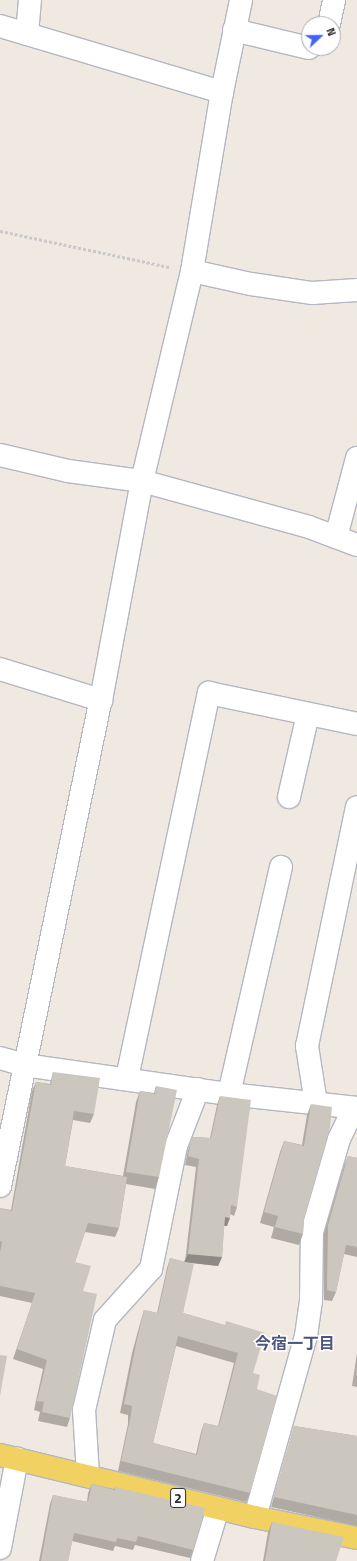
<!DOCTYPE html>
<html>
<head>
<meta charset="utf-8">
<style>
  body { margin:0 }
  #map { position:relative; width:357px; height:1561px; overflow:hidden; background:#efe9e1; font-family:"Titillium Web","Noto Sans JP",sans-serif }
  div>[style] { position:absolute }
  .path>* { height:2.5px; margin-top:-1.25px; transform-origin:0; background:repeating-linear-gradient(90deg,#c9c9c9 0 3px,transparent 0 5px) }
  .roads { filter:drop-shadow(1px 0 #b4b7c1) drop-shadow(-1px 0 #b4b7c1) drop-shadow(0 1px #b4b7c1) drop-shadow(0 -1px #b4b7c1) }
  .minor>* { height:22px; margin:-11px; padding:0 11px; transform-origin:11px; border-radius:11px; background:#fff }
  .major>* { height:22px; margin:-11px; padding:0 11px; transform-origin:11px; border-radius:11px; background:#f2d163 }
  .wall>* { inset:0; background:#afaba4 }
  .shaded-wall>* { inset:0; background:#8e8b86 }
  .building>* { inset:0; background:#cbc7bf }
  span { translate:-50% -50%; white-space:nowrap; text-align:center; line-height:1.15; -webkit-text-stroke:3px #fff; paint-order:stroke }
  .shield-label span { padding:1px 3px; background:#fff; border:1px solid; border-radius:3px; -webkit-text-stroke-width:0 }
  .shield-label { font-size:14px; color:#2e2e2e; font-weight:700 }
  .neighbourhood-label { font-size:16px; color:#4d5680; font-weight:700 }
  .north { position:absolute; left:301px; top:16px; width:40px; height:40px; box-sizing:border-box; background:#fff; border:1px solid #ababab; border-radius:50%; rotate:68deg; font-size:11px; font-weight:700; line-height:16px; text-align:center; color:#2e2e2e }
  .north::after { content:''; display:block; margin:auto; width:14px; height:18px; background:#4264fb; clip-path:polygon(50% 0,100% 100%,50% 72%,0 100%) }
</style>
</head>
<body>
<div id="map">
  <div class="path">
    <div style="left:0;top:231px;width:174px;rotate:12deg"></div>
  </div>
  <div class="roads">
    <div class="minor">
      <div style="left:329px;top:24px;width:25px;rotate:-78deg"></div>
      <div style="left:0;top:26px;width:232px;rotate:16.6deg"></div>
      <div style="left:234px;top:30px;width:77px;rotate:13.5deg"></div>
      <div style="left:27px;top:34px;width:34px;rotate:-85deg"></div>
      <div style="left:192px;top:271px;width:60px;rotate:12.4deg"></div>
      <div style="left:251px;top:284px;width:62px;rotate:8.4deg"></div>
      <div style="left:312px;top:293px;width:45px;rotate:-3.8deg"></div>
      <div style="left:0;top:455px;width:70px;rotate:13.2deg"></div>
      <div style="left:68px;top:471px;width:75px;rotate:7.7deg"></div>
      <div style="left:142px;top:481px;width:173px;rotate:15.4deg"></div>
      <div style="left:309px;top:527px;width:51px;rotate:20.6deg"></div>
      <div style="left:336px;top:537px;width:82px;rotate:-75.1deg"></div>
      <div style="left:0;top:669px;width:106px;rotate:17.1deg"></div>
      <div style="left:289px;top:797px;width:85px;rotate:-77.1deg"></div>
      <div style="left:0;top:1058px;width:25px;rotate:16deg"></div>
      <div style="left:24px;top:1065px;width:207px;rotate:8.1deg"></div>
      <div style="left:229px;top:1094px;width:129px;rotate:6.2deg"></div>
      <div style="left:127px;top:1078px;width:394px;rotate:-78deg"></div>
      <div style="left:209px;top:693px;width:151px;rotate:11.8deg"></div>
      <div style="left:229px;top:1094px;width:233px;rotate:-77.1deg"></div>
      <div style="left:316px;top:1103px;width:58px;rotate:-99deg"></div>
      <div style="left:307px;top:1046px;width:244px;rotate:-78.2deg"></div>
      <div style="left:0;top:1186px;width:496px;rotate:-78.3deg"></div>
      <div style="left:101px;top:700px;width:223px;rotate:-79.4deg"></div>
      <div style="left:142px;top:481px;width:216px;rotate:-76.6deg"></div>
      <div style="left:192px;top:271px;width:181px;rotate:-80.5deg"></div>
      <div style="left:222px;top:92px;width:94px;rotate:-78.3deg"></div>
      <div style="left:88px;top:1475px;width:65px;rotate:-93.5deg"></div>
      <div style="left:84px;top:1410px;width:92px;rotate:-76.9deg"></div>
      <div style="left:105px;top:1320px;width:69px;rotate:-48deg"></div>
      <div style="left:151px;top:1269px;width:126px;rotate:-78.5deg"></div>
      <div style="left:176px;top:1146px;width:61px;rotate:-68.9deg"></div>
      <div style="left:255px;top:1517px;width:188px;rotate:-74.3deg"></div>
      <div style="left:306px;top:1336px;width:35px;rotate:-82deg"></div>
      <div style="left:311px;top:1301px;width:69px;rotate:-89.2deg"></div>
      <div style="left:312px;top:1232px;width:97px;rotate:-73.8deg"></div>
      <div style="left:339px;top:1139px;width:34px;rotate:-64deg"></div>
      <div style="left:0;top:1548px;width:91px;rotate:-79.2deg"></div>
      <div style="left:202px;top:1561px;width:55px;rotate:-73.2deg"></div>
    </div>
    <div class="major">
      <div style="left:0;top:1455px;width:262px;rotate:13.7deg"></div>
      <div style="left:255px;top:1517px;width:104px;rotate:11.6deg"></div>
    </div>
  </div>
  <div class="wall">
    <div style="clip-path:polygon(53px 1072px,94px 1114px,90px 1123px,73px 1120px,65px 1166px,123px 1176px,136px 1102px,140px 1091px,154px 1093px,156px 1086px,159px 1177px,155px 1189px,126px 1184px,119px 1228px,115px 1237px,85px 1232px,75px 1262px,83px 1291px,70px 1418px,67px 1427px,38px 1421px,40px 1412px,34px 1410px,43px 1369px,13px 1359px,32px 1303px,0 1296px,0 1208px,11px 1210px,32px 1091px,36px 1082px,50px 1084px)"></div>
    <div style="clip-path:polygon(evenodd,220px 1096px,237px 1207px,234px 1216px,230px 1214px,227px 1226px,224px 1226px,222px 1257px,218px 1266px,191px 1263px,183px 1313px,224px 1325px,253px 1373px,257px 1389px,250px 1493px,246px 1502px,118px 1471px,128px 1424px,128px 1415px,120px 1413px,132px 1353px,141px 1320px,144px 1310px,157px 1313px,167px 1268px,170px 1258px,185px 1262px,196px 1167px,185px 1165px,188px 1150px,193px 1137px,210px 1138px,217px 1105px,220px 1096px,176px 1346px,234px 1363px,218px 1426px,204px 1423px,201px 1432px,196px 1454px,153px 1443px,176px 1346px)"></div>
    <div style="clip-path:polygon(311px 1104px,303px 1234px,299px 1245px,271px 1238px,274px 1227px,260px 1223px,280px 1152px,284px 1141px,302px 1145px,307px 1115px)"></div>
    <div style="clip-path:polygon(348px 1156px,357px 1158px,357px 1257px,344px 1254px,336px 1292px,332px 1301px,324px 1300px,324px 1234px,344px 1166px)"></div>
    <div style="clip-path:polygon(357px 1353px,357px 1387px,352px 1386px)"></div>
    <div style="clip-path:polygon(294px 1426px,357px 1436px,357px 1526px,271px 1507px,291px 1437px)"></div>
    <div style="clip-path:polygon(92px 1484px,114px 1489px,115px 1487px,193px 1550px,190px 1558px,135px 1545px,133px 1550px,115px 1546px,113px 1551px,72px 1541px,68px 1561px,39px 1561px,50px 1504px,53px 1495px,87px 1502px,88px 1493px)"></div>
    <div style="clip-path:polygon(272px 1522px,336px 1561px,263px 1561px,268px 1532px)"></div>
  </div>
  <div class="shaded-wall">
    <div style="clip-path:polygon(225px 1217px,230px 1218px,227px 1226px,222px 1226px)"></div>
    <div style="clip-path:polygon(188px 1254px,222px 1257px,218px 1266px,184px 1262px)"></div>
  </div>
  <div class="building">
    <div style="clip-path:polygon(53px 1072px,100px 1078px,94px 1114px,74px 1111px,65px 1166px,127px 1177px,119px 1228px,88px 1223px,75px 1262px,91px 1266px,83px 1291px,97px 1294px,70px 1418px,42px 1412px,44px 1402px,37px 1401px,47px 1360px,17px 1349px,35px 1293px,0 1286px,0 1252px,2px 1242px,0 1241px,0 1208px,12px 1211px,36px 1082px,51px 1085px)"></div>
    <div style="clip-path:polygon(156px 1086px,177px 1090px,159px 1177px,126px 1172px,140px 1091px,155px 1094px)"></div>
    <div style="clip-path:polygon(220px 1096px,251px 1100px,237px 1207px,231px 1205px,230px 1218px,225px 1217px,222px 1257px,188px 1254px,199px 1159px,188px 1156px,191px 1141px,193px 1137px,211px 1138px)"></div>
    <div style="clip-path:polygon(311px 1104px,332px 1107px,330px 1127px,304px 1218px,303px 1234px,275px 1227px,278px 1216px,264px 1212px,284px 1141px,304px 1146px)"></div>
    <div style="clip-path:polygon(348px 1156px,357px 1158px,357px 1247px,346px 1245px,336px 1292px,327px 1290px,328px 1225px)"></div>
    <div style="clip-path:polygon(evenodd,170px 1258px,194px 1264px,183px 1313px,225px 1325px,226px 1321px,265px 1333px,253px 1373px,260px 1375px,257px 1389px,277px 1396px,250px 1493px,121px 1461px,131px 1415px,132px 1406px,124px 1404px,136px 1344px,144px 1310px,158px 1313px,170px 1258px,178px 1336px,238px 1353px,219px 1426px,204px 1423px,197px 1455px,153px 1443px,178px 1336px)"></div>
    <div style="clip-path:polygon(0 1355px,7px 1356px,0 1396px)"></div>
    <div style="clip-path:polygon(357px 1366px,357px 1376px,356px 1375px)"></div>
    <div style="clip-path:polygon(294px 1426px,357px 1436px,357px 1515px,274px 1497px)"></div>
    <div style="clip-path:polygon(92px 1484px,115px 1490px,115px 1487px,205px 1508px,193px 1550px,138px 1536px,136px 1542px,117px 1538px,116px 1542px,74px 1533px,68px 1561px,41px 1561px,53px 1495px,88px 1502px)"></div>
    <div style="clip-path:polygon(272px 1522px,344px 1537px,336px 1561px,265px 1561px)"></div>
  </div>
  <div class="shield-label">
    <span style="left:178px;top:1498px">2</span>
  </div>
  <div class="neighbourhood-label">
    <span style="left:295px;top:1343px">今宿一丁目</span>
  </div>
  <div class="north">N</div>
</div>
</body>
</html>
